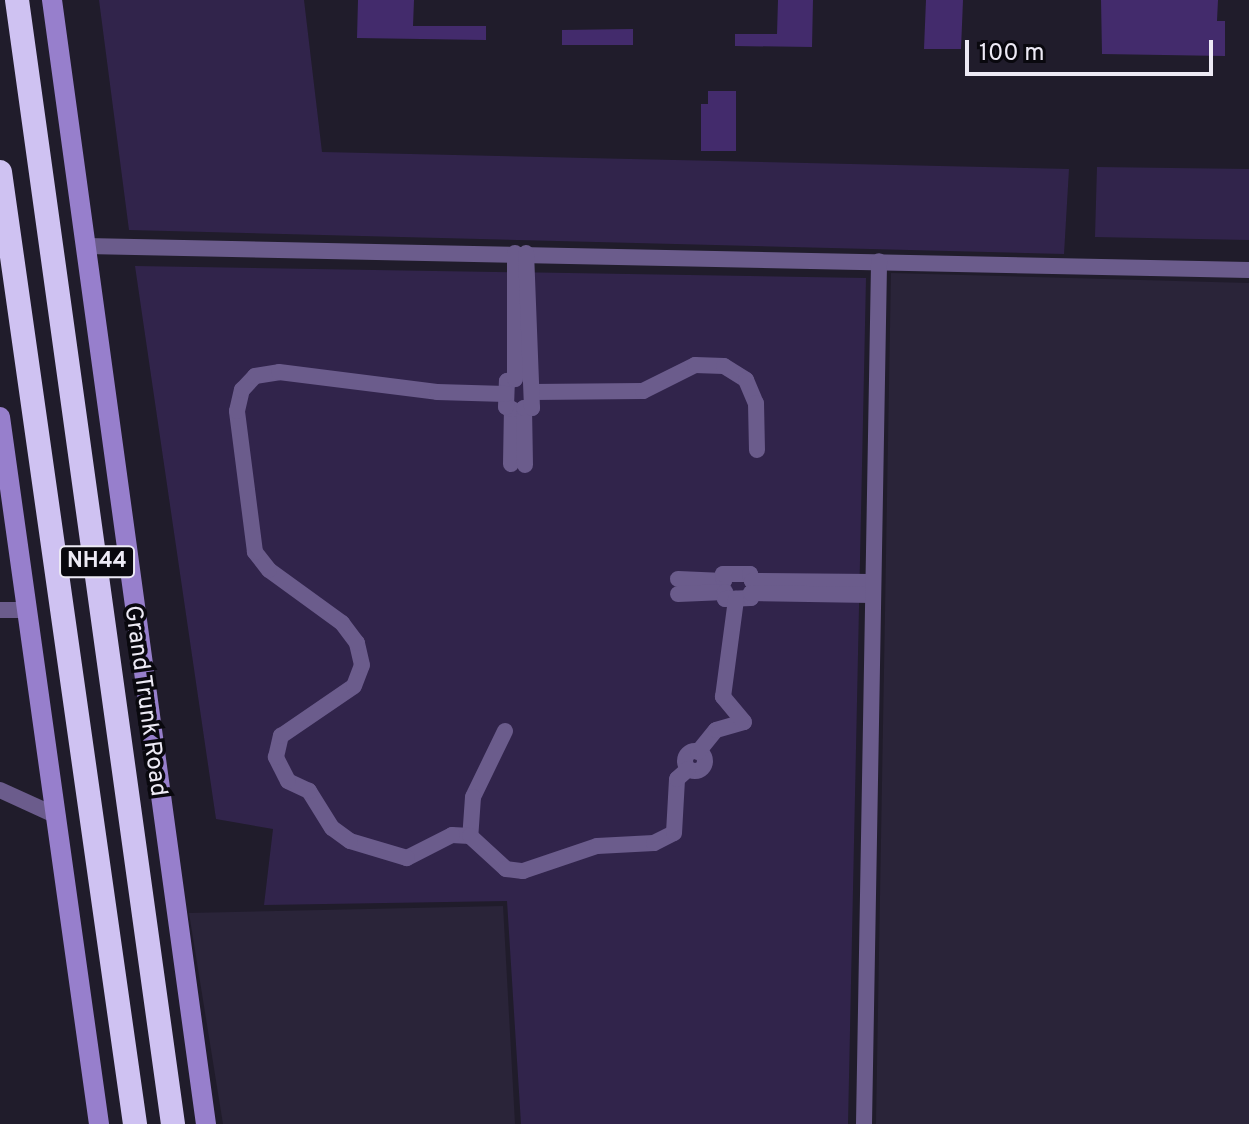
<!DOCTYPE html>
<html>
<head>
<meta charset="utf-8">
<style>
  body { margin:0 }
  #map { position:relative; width:1249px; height:1124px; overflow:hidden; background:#201c2b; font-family:Overpass,sans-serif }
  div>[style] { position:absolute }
  .built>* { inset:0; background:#2a2439 }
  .green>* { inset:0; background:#31244b }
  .building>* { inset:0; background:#432b6c }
  .street>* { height:16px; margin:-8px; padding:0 8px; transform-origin:8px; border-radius:8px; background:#6b5c8c }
  .street>.ring { margin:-8px; padding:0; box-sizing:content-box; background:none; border:16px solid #6b5c8c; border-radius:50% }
  .secondary>* { height:20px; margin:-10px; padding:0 10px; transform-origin:10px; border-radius:10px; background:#977fcc }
  .highway>* { height:24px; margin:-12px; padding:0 12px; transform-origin:12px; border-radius:12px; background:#cfc2f2 }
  span { translate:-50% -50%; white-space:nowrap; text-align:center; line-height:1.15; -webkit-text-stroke:7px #09080e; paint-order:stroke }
  .shield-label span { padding:2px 6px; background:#09080e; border:2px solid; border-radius:6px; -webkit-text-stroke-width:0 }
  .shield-label { font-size:22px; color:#edeaf5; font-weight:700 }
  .street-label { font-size:24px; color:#edeaf5 }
  .scale { position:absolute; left:965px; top:40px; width:248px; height:36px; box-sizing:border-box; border:4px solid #edeaf5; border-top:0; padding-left:10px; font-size:24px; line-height:28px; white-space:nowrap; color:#edeaf5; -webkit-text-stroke:6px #09080e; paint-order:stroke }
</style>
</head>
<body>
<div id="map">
  <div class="built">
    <div style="clip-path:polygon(891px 273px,1249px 283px,1249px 1124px,876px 1124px)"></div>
    <div style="clip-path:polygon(503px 906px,515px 1124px,223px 1124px,189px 913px)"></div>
  </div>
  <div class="green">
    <div style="clip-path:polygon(99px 0,304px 0,322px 152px,1069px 169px,1064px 254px,129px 230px)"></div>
    <div style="clip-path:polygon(1097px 167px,1249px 169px,1249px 240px,1095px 237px)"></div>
    <div style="clip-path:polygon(135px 266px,866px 278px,848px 1124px,521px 1124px,507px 901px,264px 905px,273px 829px,216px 819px)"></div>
  </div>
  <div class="building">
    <div style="clip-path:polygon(358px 0,414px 0,413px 26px,486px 26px,486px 40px,357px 38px)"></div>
    <div style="clip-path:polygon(778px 0,813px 0,812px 47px,735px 46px,735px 34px,777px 34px)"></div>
    <div style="clip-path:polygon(926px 0,963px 0,961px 49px,924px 49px)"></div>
    <div style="clip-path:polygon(1101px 0,1218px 0,1217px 21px,1225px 21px,1225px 56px,1102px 54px)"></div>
    <div style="clip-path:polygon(633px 29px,633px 45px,562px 45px,562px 30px)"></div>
    <div style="clip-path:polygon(708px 91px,736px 91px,736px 151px,701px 151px,701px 104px,708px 104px)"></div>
  </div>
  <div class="street">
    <div style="left:86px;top:246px;width:1163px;rotate:1.18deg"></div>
    <div style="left:532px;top:392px;width:111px;rotate:-0.5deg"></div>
    <div style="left:643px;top:391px;width:58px;rotate:-26.6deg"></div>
    <div style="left:695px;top:365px;width:29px;rotate:2deg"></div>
    <div style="left:724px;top:366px;width:26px;rotate:32deg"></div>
    <div style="left:746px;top:380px;width:25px;rotate:67deg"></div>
    <div style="left:756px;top:403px;width:47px;rotate:88.8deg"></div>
    <div style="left:511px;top:464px;width:55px;rotate:-89deg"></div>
    <div style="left:512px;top:409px;width:6px;rotate:-162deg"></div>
    <div style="left:506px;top:407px;width:26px;rotate:-88deg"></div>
    <div style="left:507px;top:381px;width:8px;rotate:-14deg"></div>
    <div style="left:515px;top:379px;width:126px;rotate:-90deg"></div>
    <div style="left:525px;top:465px;width:57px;rotate:-91deg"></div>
    <div style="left:524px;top:408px;width:8px"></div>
    <div style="left:532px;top:408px;width:155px;rotate:-92.2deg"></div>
    <div style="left:678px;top:579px;width:46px;rotate:2.5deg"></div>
    <div style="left:724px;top:581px;width:7px;rotate:-98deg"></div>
    <div style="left:723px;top:574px;width:27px"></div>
    <div style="left:750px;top:574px;width:7px;rotate:74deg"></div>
    <div style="left:752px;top:581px;width:120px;rotate:0.5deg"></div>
    <div style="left:678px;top:594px;width:47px;rotate:-2.4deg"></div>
    <div style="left:725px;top:592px;width:7px;rotate:90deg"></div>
    <div style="left:725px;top:599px;width:26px;rotate:-2deg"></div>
    <div style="left:751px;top:598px;width:5px;rotate:-90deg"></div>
    <div style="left:751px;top:593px;width:121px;rotate:0.9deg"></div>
    <div style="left:0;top:610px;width:28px"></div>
    <div style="left:505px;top:731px;width:73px;rotate:115.9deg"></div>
    <div style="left:473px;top:797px;width:39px;rotate:94deg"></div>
    <div style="left:470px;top:836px;width:18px;rotate:-177deg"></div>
    <div style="left:452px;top:835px;width:51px;rotate:152.9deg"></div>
    <div style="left:407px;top:858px;width:59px;rotate:-163.4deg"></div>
    <div style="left:350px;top:841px;width:22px;rotate:-144deg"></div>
    <div style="left:332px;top:828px;width:44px;rotate:-121.9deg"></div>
    <div style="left:309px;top:791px;width:23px;rotate:-155deg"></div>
    <div style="left:288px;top:781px;width:27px;rotate:-117deg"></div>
    <div style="left:276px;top:757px;width:22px;rotate:-77deg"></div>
    <div style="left:281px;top:736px;width:88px;rotate:-34.4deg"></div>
    <div style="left:354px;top:686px;width:22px;rotate:-69deg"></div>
    <div style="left:362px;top:665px;width:23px;rotate:-103deg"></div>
    <div style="left:357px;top:643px;width:25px;rotate:-127deg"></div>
    <div style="left:342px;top:623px;width:90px;rotate:-144deg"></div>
    <div style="left:269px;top:570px;width:23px;rotate:-128deg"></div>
    <div style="left:255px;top:552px;width:142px;rotate:-97.3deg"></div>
    <div style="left:237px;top:411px;width:22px;rotate:-77deg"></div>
    <div style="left:242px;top:390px;width:19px;rotate:-47deg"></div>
    <div style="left:255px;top:376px;width:24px;rotate:-9deg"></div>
    <div style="left:279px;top:372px;width:159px;rotate:7.2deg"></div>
    <div style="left:437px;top:392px;width:69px;rotate:1.7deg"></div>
    <div class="ring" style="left:685px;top:751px;width:4px;height:4px"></div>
    <div style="left:698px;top:752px;width:28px;rotate:-51deg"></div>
    <div style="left:716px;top:730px;width:29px;rotate:-16deg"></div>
    <div style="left:744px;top:722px;width:33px;rotate:-130deg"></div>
    <div style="left:723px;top:697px;width:99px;rotate:-82.4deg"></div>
    <div style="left:0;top:790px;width:63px;rotate:24.5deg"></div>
    <div style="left:470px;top:836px;width:49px;rotate:42.5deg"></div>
    <div style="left:506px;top:869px;width:17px;rotate:7deg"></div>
    <div style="left:523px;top:871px;width:78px;rotate:-18.7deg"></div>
    <div style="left:597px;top:846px;width:57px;rotate:-3deg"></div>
    <div style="left:654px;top:843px;width:22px;rotate:-27deg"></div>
    <div style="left:674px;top:833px;width:54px;rotate:-86.8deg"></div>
    <div style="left:677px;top:779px;width:15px;rotate:-42deg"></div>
    <div style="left:864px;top:1124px;width:863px;rotate:-89deg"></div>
  </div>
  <div class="secondary">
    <div style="left:52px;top:0;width:1135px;rotate:82.2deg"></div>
    <div style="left:0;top:417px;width:714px;rotate:82.03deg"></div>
  </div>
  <div class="highway">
    <div style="left:17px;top:0;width:1135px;rotate:82.1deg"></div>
    <div style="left:0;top:172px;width:962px;rotate:81.93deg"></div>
  </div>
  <div class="shield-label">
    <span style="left:97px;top:562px">NH44</span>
  </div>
  <div class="street-label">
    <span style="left:144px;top:701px;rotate:82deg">Grand Trunk Road</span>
  </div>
  <div class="scale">100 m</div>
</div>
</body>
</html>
